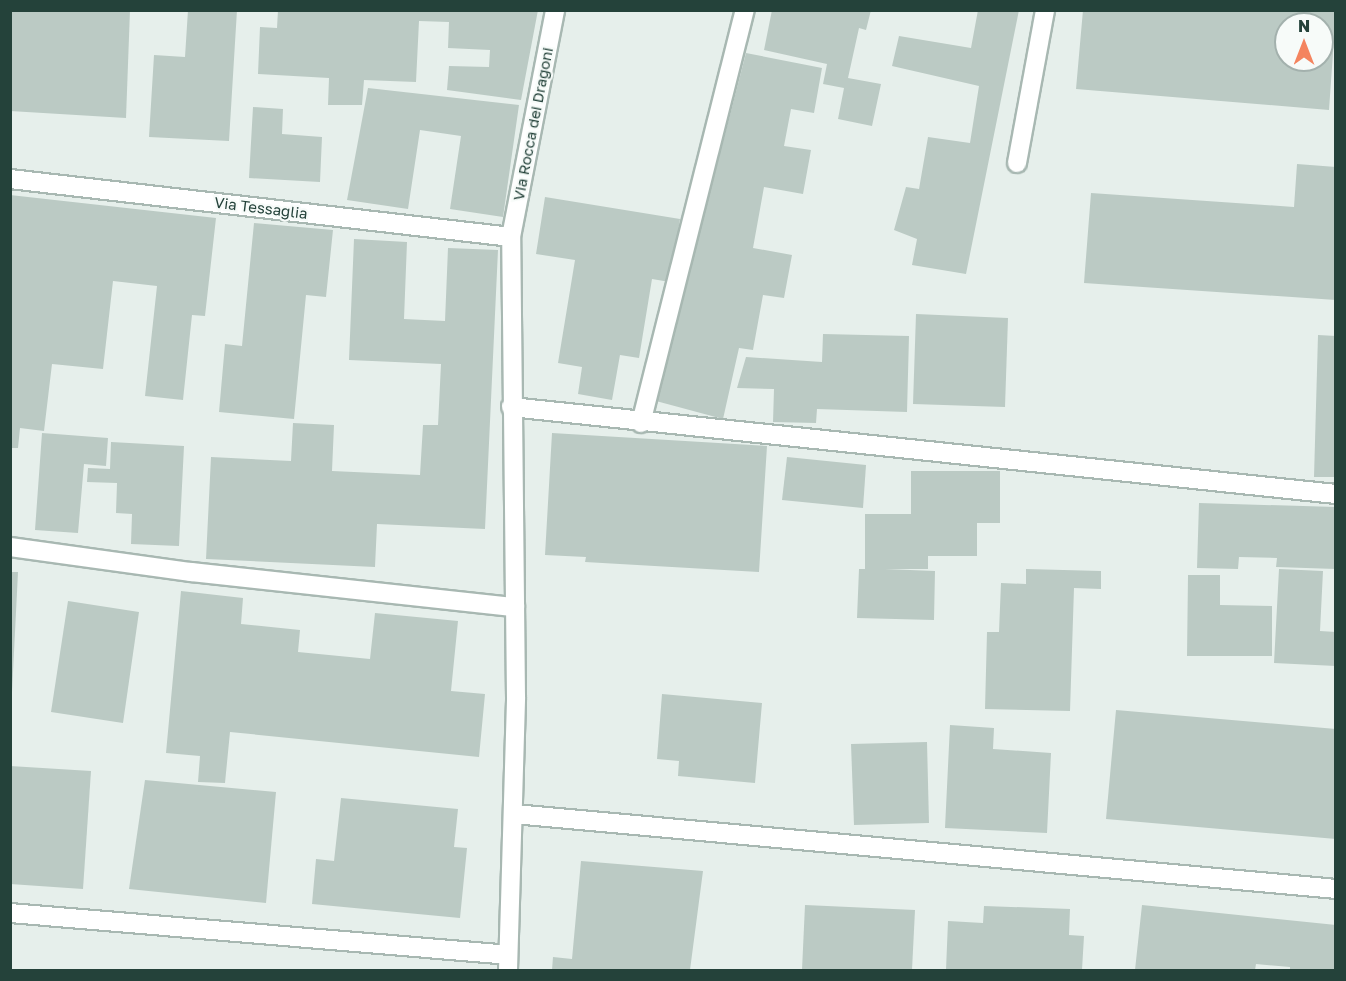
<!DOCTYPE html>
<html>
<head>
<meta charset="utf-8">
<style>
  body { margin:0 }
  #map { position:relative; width:1346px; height:981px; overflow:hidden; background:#e6efeb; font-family:"Golos Text",sans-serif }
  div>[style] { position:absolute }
  .building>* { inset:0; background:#bbcac4 }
  .roads { filter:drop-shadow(2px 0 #a8b8b2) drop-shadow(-2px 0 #a8b8b2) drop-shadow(0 2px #a8b8b2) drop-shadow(0 -2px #a8b8b2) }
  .street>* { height:18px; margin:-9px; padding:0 9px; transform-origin:9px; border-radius:9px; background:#fff }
  .secondary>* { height:18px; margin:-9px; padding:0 9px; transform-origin:9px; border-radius:9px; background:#fff }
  span { translate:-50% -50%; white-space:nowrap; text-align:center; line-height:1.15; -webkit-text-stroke:4.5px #f7fbf9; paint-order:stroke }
  .street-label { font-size:15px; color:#24423a }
  .frame { position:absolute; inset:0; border:12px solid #24423a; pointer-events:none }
  .north { position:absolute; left:1274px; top:12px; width:60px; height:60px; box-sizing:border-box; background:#f7fbf9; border:2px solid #a3b1ad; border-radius:50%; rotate:0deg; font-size:16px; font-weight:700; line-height:24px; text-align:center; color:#24423a }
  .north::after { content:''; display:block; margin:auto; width:21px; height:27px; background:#f4845f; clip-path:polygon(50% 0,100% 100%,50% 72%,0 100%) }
</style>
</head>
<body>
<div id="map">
  <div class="building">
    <div style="clip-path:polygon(10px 10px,130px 10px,126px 118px,10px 111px)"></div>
    <div style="clip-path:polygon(188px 10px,237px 10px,229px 141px,149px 137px,154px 55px,185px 57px)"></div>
    <div style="clip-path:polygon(278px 10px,538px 10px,521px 100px,447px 90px,449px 66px,489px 67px,490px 50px,448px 48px,449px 22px,419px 21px,416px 82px,364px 80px,362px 105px,328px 105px,329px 78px,258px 74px,260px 27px,277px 28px)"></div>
    <div style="clip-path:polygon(772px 10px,871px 10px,866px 30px,859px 28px,848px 78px,881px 84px,872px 126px,838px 119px,844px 88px,823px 84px,827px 64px,764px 50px)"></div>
    <div style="clip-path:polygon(978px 10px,1019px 10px,966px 274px,912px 265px,917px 239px,894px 230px,906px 187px,919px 189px,928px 137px,970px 143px,979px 86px,892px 66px,899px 36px,971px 48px)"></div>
    <div style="clip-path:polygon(evenodd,1083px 10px,1336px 10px,1329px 110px,1076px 89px,1083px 10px,1286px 24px,1322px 24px,1322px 60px,1286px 60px,1286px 24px)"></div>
    <div style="clip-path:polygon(746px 53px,822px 68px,814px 113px,791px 109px,784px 146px,811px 150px,803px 194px,764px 187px,753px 248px,792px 255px,784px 298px,763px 295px,753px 350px,739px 348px,723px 419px,656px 401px)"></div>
    <div style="clip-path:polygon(368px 88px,519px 105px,503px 217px,450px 209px,461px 136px,420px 130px,408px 209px,347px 200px)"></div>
    <div style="clip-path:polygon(253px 107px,283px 109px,282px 134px,322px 137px,320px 182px,249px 178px)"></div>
    <div style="clip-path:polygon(1297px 164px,1336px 167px,1336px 300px,1084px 283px,1091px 193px,1294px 207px)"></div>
    <div style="clip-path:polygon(10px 195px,216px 218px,205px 316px,192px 315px,183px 400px,145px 396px,157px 286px,113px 281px,103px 369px,52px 364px,44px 431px,20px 428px,18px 448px,10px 448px)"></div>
    <div style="clip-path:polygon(545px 197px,680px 219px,670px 282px,652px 279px,639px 358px,620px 355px,612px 400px,578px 394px,582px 367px,558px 363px,575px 260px,536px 254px)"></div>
    <div style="clip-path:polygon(254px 223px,333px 230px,326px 297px,306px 295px,294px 419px,219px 412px,225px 344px,242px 346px)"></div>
    <div style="clip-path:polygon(354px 239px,407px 242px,404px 319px,445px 321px,448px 248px,498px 250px,485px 529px,377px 524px,375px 567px,206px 559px,211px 457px,291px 461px,293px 423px,334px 425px,332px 471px,420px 475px,423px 425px,438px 425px,441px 364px,349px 360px)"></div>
    <div style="clip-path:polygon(916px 314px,1008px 318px,1005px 407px,913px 404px)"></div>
    <div style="clip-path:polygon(823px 334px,909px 336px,907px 412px,817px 409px,816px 423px,773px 422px,774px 389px,737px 388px,746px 357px,822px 362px)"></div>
    <div style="clip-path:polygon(1318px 335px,1336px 336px,1336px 477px,1314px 477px)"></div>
    <div style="clip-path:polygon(42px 433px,108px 438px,106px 466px,84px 464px,78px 533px,35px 530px)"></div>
    <div style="clip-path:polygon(552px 433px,767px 446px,759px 572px,585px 562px,586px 557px,545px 555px)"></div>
    <div style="clip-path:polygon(111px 442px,184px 446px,179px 546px,131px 544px,132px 514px,116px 513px,117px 483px,87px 482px,88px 468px,110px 469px)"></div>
    <div style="clip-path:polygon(787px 457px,866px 465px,863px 508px,782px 500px)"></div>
    <div style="clip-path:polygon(911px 471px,1000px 471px,1000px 523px,977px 523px,977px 556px,928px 556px,928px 569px,885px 569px,935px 571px,934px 620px,857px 618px,859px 569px,865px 569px,865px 514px,911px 514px)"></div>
    <div style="clip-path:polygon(1199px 503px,1336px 507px,1336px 569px,1276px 567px,1277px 558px,1239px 557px,1238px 569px,1197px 568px)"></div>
    <div style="clip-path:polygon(1026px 569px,1101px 571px,1101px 589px,1074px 588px,1070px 711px,985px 709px,987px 632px,999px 632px,1001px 583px,1026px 584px)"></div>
    <div style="clip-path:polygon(1279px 569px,1323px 571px,1320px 631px,1336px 632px,1336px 666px,1274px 663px)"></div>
    <div style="clip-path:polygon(10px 572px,18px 572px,12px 692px,10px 692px)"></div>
    <div style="clip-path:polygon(1188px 575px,1220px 575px,1220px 605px,1272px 606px,1272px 656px,1187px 656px)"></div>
    <div style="clip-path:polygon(181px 591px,243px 598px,241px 624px,300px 630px,298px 652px,370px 659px,375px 613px,458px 621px,451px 691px,485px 694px,479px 757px,230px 732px,225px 783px,198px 782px,200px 756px,166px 753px)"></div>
    <div style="clip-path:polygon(68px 601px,139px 612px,123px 723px,51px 712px)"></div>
    <div style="clip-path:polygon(662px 694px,762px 703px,755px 783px,678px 776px,679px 761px,657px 759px)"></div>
    <div style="clip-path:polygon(1116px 710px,1336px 729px,1336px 839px,1106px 819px)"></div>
    <div style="clip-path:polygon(950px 725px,994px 728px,993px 749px,1051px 753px,1047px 833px,945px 828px)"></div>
    <div style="clip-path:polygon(927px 742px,929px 823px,854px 825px,851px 744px)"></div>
    <div style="clip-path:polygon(10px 766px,91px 771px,83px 889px,10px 884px)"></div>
    <div style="clip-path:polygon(145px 780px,276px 792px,266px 903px,129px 889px)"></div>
    <div style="clip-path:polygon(341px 798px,458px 809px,454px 847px,467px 848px,460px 918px,312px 904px,316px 859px,334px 861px)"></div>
    <div style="clip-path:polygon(581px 861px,703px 871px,690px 970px,552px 970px,553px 957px,572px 959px)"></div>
    <div style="clip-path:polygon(805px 905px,915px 910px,912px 970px,802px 970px)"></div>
    <div style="clip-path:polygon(1142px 905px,1336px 925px,1336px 970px,1290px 970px,1290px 967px,1256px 964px,1255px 970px,1135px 970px)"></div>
    <div style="clip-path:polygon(984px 906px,1070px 909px,1069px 935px,1084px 936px,1082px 970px,946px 970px,948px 921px,983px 923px)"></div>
  </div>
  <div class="roads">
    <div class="street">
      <div style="left:1017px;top:163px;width:156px;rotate:-79.6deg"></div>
      <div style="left:511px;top:407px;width:830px;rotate:6.02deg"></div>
      <div style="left:641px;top:423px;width:426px;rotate:-75.9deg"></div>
      <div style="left:10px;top:547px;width:183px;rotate:7.9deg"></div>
      <div style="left:191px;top:572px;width:326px;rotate:6.2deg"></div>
      <div style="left:514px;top:814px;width:825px;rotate:5.21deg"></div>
      <div style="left:10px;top:913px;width:499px;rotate:4.8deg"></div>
      <div style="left:508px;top:970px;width:273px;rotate:-88.3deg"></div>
      <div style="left:516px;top:697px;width:460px;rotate:-90.6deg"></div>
    </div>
    <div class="secondary">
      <div style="left:10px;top:179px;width:504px;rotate:6.6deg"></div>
      <div style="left:511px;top:237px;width:231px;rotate:-79deg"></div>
    </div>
  </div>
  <div class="street-label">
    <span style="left:533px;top:124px;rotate:-79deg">Via Rocca dei Dragoni</span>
    <span style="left:261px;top:208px;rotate:7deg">Via Tessaglia</span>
  </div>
  <div class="frame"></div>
  <div class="north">N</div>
</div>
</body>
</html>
